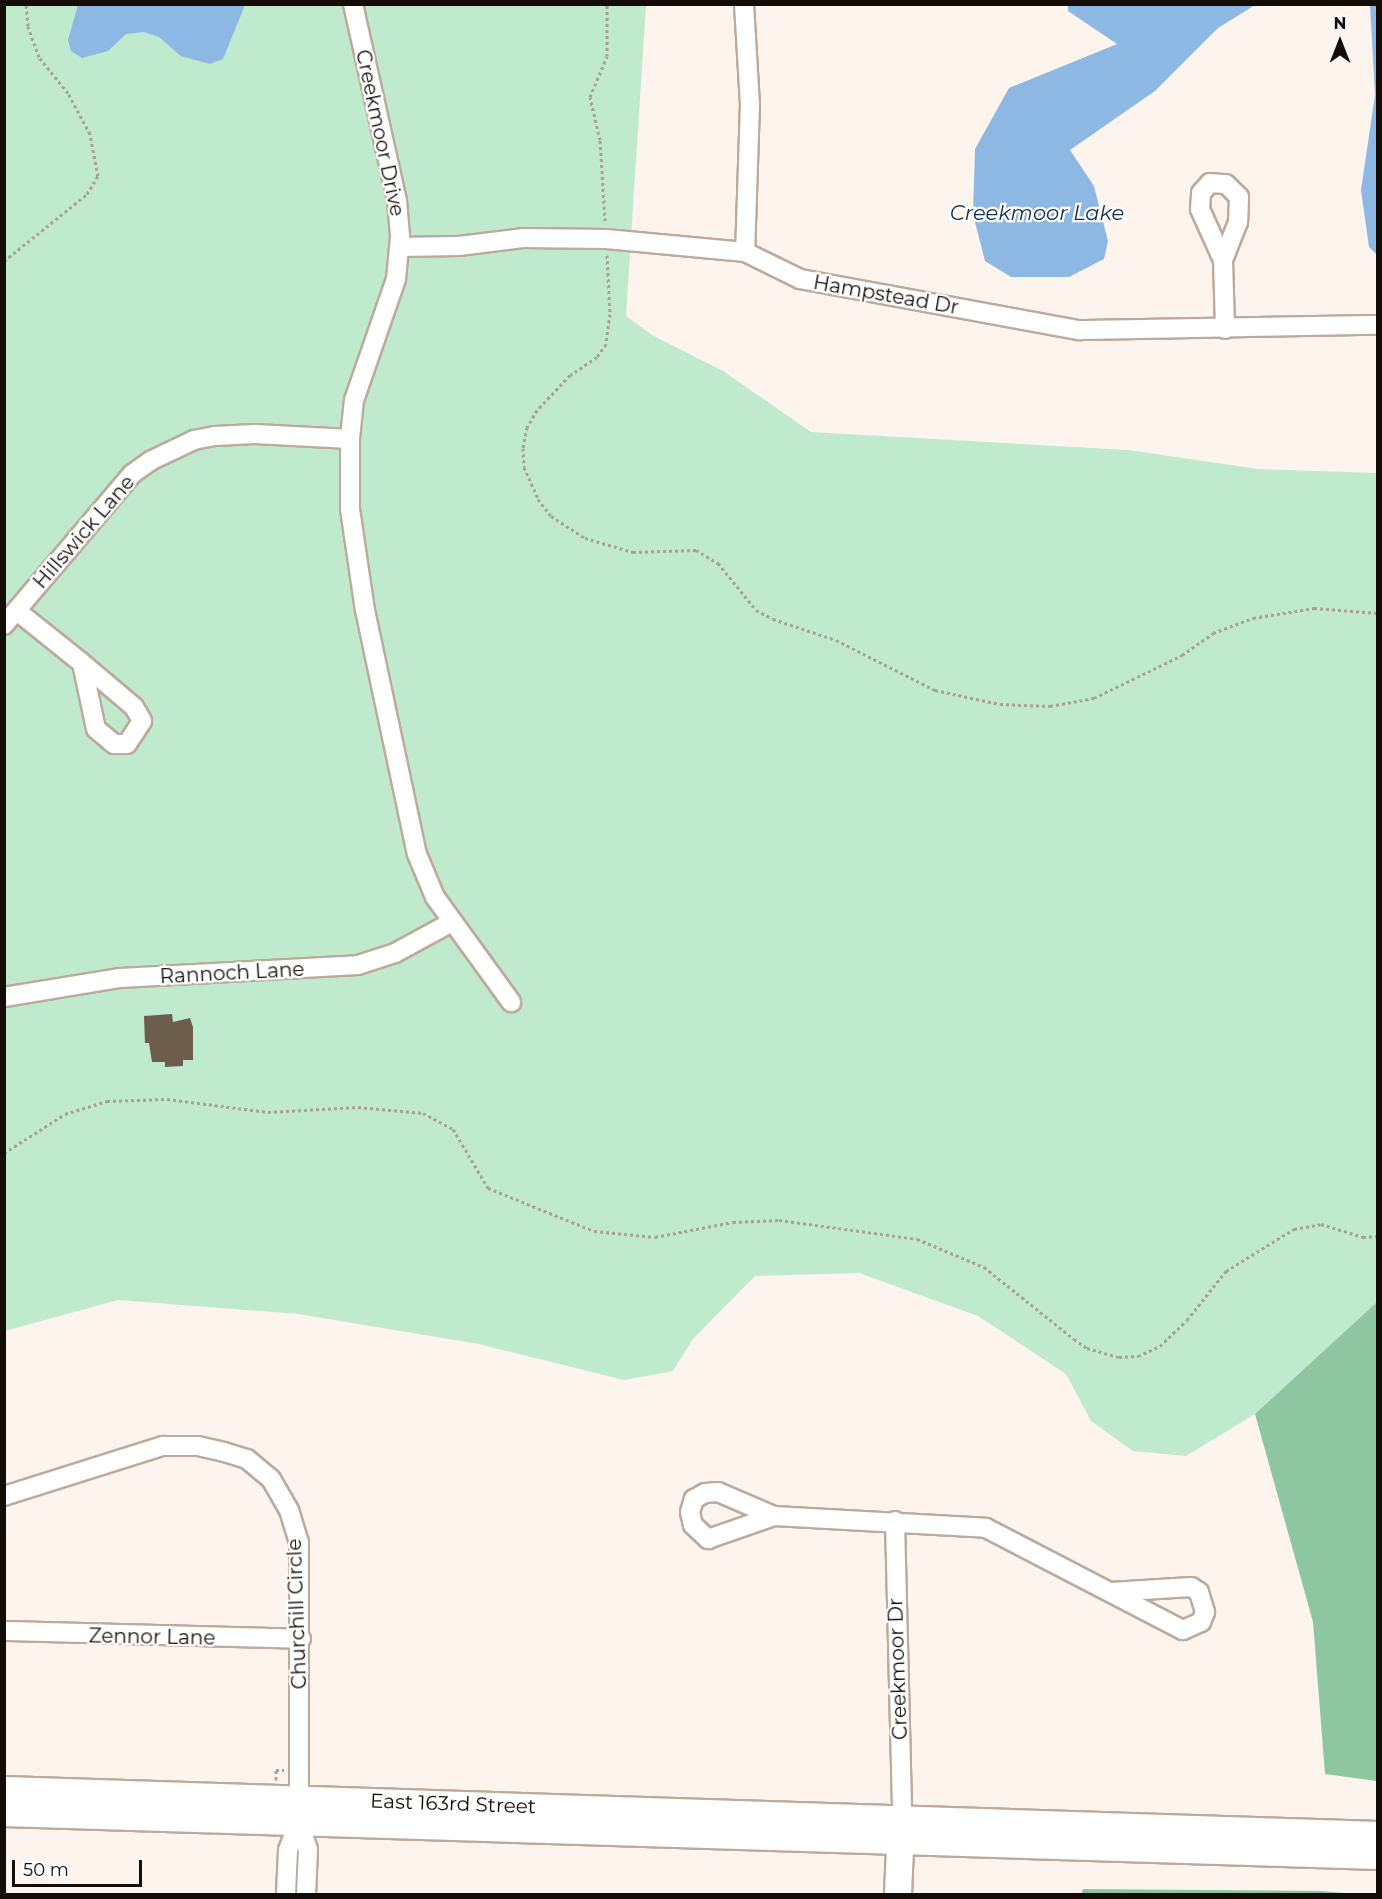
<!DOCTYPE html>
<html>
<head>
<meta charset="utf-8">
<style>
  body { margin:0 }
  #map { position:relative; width:1382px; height:1899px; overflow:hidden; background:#fdf4ed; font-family:Montserrat,sans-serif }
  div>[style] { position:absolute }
  .green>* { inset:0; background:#bfeacd }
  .forest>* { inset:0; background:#8fc6a2 }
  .water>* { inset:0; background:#8db8e3 }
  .building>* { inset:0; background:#6d5d4d }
  .path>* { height:3px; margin-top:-1.5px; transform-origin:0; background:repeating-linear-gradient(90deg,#a8a099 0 3px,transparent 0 6px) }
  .roads { filter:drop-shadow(2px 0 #bdaa9a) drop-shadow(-2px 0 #bdaa9a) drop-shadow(0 2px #bdaa9a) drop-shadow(0 -2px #bdaa9a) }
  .street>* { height:18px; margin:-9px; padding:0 9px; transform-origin:9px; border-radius:9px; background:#fff }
  .secondary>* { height:26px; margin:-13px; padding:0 13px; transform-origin:13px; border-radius:13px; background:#fff }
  span { translate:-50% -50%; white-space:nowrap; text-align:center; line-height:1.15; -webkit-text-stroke:4.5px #fff; paint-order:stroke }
  .street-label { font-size:20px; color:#130c07 }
  .water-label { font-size:21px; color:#0f2f4c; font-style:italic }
  .frame { position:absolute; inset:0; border:6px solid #130c07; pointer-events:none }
  .north { position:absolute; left:1310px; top:12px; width:60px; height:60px; -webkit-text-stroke:4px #fff; paint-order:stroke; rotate:0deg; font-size:16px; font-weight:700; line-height:24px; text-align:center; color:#130c07 }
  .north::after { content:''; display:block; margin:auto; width:21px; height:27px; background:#130c07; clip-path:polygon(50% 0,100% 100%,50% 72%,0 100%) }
  .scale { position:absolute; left:12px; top:1860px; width:130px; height:27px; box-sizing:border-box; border:3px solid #130c07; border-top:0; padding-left:8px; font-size:18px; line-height:21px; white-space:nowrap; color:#130c07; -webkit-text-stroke:4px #fff; paint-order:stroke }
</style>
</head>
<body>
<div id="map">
  <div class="green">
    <div style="clip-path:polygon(5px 5px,646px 5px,626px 316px,652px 335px,723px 371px,811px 432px,1128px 450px,1258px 469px,1377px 473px,1377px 1302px,1255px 1414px,1186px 1456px,1133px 1451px,1091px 1421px,1066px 1374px,978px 1316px,859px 1273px,755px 1276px,693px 1339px,673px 1371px,624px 1380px,479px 1344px,298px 1314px,118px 1300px,5px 1331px)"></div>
  </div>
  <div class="forest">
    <div style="clip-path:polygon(1377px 1302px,1377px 1781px,1325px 1774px,1313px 1622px,1255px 1414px)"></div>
    <div style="clip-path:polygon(1083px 1889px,1322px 1891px,1354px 1894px,1081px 1894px)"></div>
  </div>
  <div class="water">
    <div style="clip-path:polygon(245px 5px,223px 59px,210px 64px,181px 56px,159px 37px,144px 32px,126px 34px,108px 51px,82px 58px,71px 51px,68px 40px,78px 5px)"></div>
    <div style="clip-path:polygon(1068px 5px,1255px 5px,1218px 28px,1155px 91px,1070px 150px,1094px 186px,1108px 241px,1104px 259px,1069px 277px,1011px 277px,985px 261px,973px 214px,975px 149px,1009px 88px,1117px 44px,1068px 11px)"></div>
    <div style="clip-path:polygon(1370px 5px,1378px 5px,1377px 255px,1369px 247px,1361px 190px,1375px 95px)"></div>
  </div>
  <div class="building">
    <div style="clip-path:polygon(172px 1014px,173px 1022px,190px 1018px,193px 1027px,193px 1060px,183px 1060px,183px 1066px,165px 1067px,165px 1062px,152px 1062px,149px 1043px,145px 1043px,144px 1016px)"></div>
  </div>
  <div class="path">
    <div style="left:605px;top:221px;width:81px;rotate:-93.5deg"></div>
    <div style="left:600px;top:140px;width:44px;rotate:-103.1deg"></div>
    <div style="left:590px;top:97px;width:44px;rotate:-67.5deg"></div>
    <div style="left:607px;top:56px;width:52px;rotate:-90deg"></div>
    <div style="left:607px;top:255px;width:59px;rotate:87.1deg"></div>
    <div style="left:610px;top:314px;width:30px;rotate:98deg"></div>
    <div style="left:606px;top:344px;width:16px;rotate:125deg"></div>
    <div style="left:597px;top:357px;width:32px;rotate:146deg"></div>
    <div style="left:570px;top:375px;width:48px;rotate:133.3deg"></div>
    <div style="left:537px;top:410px;width:20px;rotate:120deg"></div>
    <div style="left:527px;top:427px;width:21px;rotate:101deg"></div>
    <div style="left:523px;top:448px;width:19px;rotate:87deg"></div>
    <div style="left:524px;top:467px;width:35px;rotate:66deg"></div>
    <div style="left:538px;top:499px;width:21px;rotate:53deg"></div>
    <div style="left:551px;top:516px;width:40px;rotate:32.9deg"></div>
    <div style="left:585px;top:538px;width:50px;rotate:16.3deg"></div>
    <div style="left:633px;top:552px;width:63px;rotate:-1.8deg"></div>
    <div style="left:696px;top:550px;width:26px;rotate:31deg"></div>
    <div style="left:718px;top:563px;width:60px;rotate:51deg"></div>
    <div style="left:756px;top:610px;width:19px;rotate:28deg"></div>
    <div style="left:773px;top:619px;width:66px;rotate:18.4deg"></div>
    <div style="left:836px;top:640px;width:111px;rotate:26.8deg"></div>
    <div style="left:935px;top:690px;width:66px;rotate:12.2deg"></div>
    <div style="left:1000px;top:704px;width:50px;rotate:2.3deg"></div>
    <div style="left:1050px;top:706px;width:45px;rotate:-10.3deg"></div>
    <div style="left:1094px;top:698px;width:98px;rotate:-26deg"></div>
    <div style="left:1182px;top:655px;width:38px;rotate:-35deg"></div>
    <div style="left:1213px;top:633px;width:43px;rotate:-20.6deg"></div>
    <div style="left:1253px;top:618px;width:62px;rotate:-9.3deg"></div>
    <div style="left:1314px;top:608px;width:64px;rotate:4.5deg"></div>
    <div style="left:4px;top:261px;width:107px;rotate:-38.9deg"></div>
    <div style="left:87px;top:194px;width:21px;rotate:-59deg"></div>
    <div style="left:98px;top:176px;width:43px;rotate:-100.8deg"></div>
    <div style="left:90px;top:134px;width:47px;rotate:-118.2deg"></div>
    <div style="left:68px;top:93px;width:46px;rotate:-128.9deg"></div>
    <div style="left:39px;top:57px;width:33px;rotate:-110deg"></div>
    <div style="left:28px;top:26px;width:22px;rotate:-95deg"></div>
    <div style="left:4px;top:1153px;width:72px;rotate:-32.6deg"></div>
    <div style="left:65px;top:1114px;width:44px;rotate:-17.2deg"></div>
    <div style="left:107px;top:1101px;width:60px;rotate:-1.9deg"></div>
    <div style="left:167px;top:1099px;width:102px;rotate:7.3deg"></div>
    <div style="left:268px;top:1112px;width:90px;rotate:-3.2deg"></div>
    <div style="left:358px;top:1107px;width:65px;rotate:5.3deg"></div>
    <div style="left:423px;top:1113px;width:34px;rotate:28deg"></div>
    <div style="left:453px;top:1129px;width:69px;rotate:59.3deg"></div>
    <div style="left:488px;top:1188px;width:114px;rotate:22.1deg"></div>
    <div style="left:594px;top:1231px;width:61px;rotate:5.6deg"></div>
    <div style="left:655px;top:1237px;width:79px;rotate:-10.9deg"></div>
    <div style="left:733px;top:1222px;width:46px;rotate:-2.5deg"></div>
    <div style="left:779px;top:1220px;width:139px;rotate:7.8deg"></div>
    <div style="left:917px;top:1239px;width:73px;rotate:22.7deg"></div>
    <div style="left:984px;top:1267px;width:115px;rotate:38.7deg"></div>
    <div style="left:1074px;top:1339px;width:16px;rotate:35deg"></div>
    <div style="left:1087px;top:1348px;width:33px;rotate:16deg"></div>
    <div style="left:1119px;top:1357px;width:19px;rotate:-3deg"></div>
    <div style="left:1138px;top:1356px;width:24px;rotate:-24deg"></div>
    <div style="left:1160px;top:1346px;width:37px;rotate:-44deg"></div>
    <div style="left:1187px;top:1320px;width:63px;rotate:-51.5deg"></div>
    <div style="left:1226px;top:1271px;width:80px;rotate:-31.7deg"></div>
    <div style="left:1294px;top:1229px;width:27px;rotate:-10deg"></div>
    <div style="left:1321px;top:1224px;width:44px;rotate:17.2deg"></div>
    <div style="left:1363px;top:1237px;width:15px;rotate:-4deg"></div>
    <div style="left:276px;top:1780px;width:10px;rotate:-90deg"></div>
    <div style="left:276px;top:1770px;width:8px"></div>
  </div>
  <div class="roads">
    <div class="street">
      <div style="left:353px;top:4px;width:202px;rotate:77.4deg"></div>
      <div style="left:397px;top:201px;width:36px;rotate:85deg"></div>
      <div style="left:400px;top:237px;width:42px;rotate:95.4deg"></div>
      <div style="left:396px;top:279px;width:128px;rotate:109.1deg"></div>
      <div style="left:354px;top:400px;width:39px;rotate:96deg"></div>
      <div style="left:350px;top:439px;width:70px;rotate:90deg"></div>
      <div style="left:350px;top:509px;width:102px;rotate:81.6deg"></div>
      <div style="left:365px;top:610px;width:249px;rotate:78deg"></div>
      <div style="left:417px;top:854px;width:47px;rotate:67.3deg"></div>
      <div style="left:435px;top:897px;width:130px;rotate:54.1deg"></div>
      <div style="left:744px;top:4px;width:100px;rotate:86.6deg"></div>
      <div style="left:750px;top:104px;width:148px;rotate:91.9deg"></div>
      <div style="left:400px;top:247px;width:59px;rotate:-1deg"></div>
      <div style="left:459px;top:246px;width:64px;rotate:-7.1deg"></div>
      <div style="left:523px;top:238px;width:83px;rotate:0.7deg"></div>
      <div style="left:606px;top:239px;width:140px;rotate:5.3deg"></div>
      <div style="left:745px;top:252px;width:61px;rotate:26.1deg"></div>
      <div style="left:800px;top:279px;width:284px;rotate:10.4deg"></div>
      <div style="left:1079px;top:330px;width:299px;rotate:-1deg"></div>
      <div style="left:1223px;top:260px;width:56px;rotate:-114.3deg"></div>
      <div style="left:1200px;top:209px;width:16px;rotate:-86deg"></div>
      <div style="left:1201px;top:193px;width:13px;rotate:-48deg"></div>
      <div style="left:1210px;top:183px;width:16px;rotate:4deg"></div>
      <div style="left:1226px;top:184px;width:18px;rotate:45deg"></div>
      <div style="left:1239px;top:197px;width:25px;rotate:92deg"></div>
      <div style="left:1238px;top:222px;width:41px;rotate:111.5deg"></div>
      <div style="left:1223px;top:260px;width:69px;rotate:88.3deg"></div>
      <div style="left:17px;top:611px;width:83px;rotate:38.7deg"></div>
      <div style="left:82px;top:663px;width:68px;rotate:40.2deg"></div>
      <div style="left:134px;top:707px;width:16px;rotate:60deg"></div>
      <div style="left:142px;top:721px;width:27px;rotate:123deg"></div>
      <div style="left:127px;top:744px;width:13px;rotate:180deg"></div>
      <div style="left:114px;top:744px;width:23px;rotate:-140deg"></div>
      <div style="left:96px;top:729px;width:67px;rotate:-102deg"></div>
      <div style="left:4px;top:625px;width:198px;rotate:-49.7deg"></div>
      <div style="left:132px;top:474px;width:24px;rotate:-35deg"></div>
      <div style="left:152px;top:460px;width:47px;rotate:-25.5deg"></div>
      <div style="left:194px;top:440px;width:21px;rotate:-11deg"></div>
      <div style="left:215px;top:436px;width:40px;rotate:-2.9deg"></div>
      <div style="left:255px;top:434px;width:95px;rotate:3deg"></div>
      <div style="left:4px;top:997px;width:118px;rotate:-9.3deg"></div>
      <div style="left:120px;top:978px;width:238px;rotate:-3.1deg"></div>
      <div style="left:358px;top:965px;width:39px;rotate:-18deg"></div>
      <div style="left:395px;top:953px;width:65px;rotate:-28.5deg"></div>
      <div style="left:4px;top:1496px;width:167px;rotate:-17.5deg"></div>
      <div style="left:163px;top:1446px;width:35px"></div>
      <div style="left:198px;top:1446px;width:27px;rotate:13deg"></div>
      <div style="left:224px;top:1452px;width:24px;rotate:17deg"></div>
      <div style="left:247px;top:1459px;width:31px;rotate:40deg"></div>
      <div style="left:271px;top:1479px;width:36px;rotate:60deg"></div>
      <div style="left:289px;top:1510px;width:34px;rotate:73deg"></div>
      <div style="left:299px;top:1542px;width:280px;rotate:90deg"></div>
      <div style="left:299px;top:1822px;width:28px;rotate:72deg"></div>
      <div style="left:308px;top:1849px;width:45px;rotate:92.5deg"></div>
      <div style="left:774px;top:1516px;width:61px;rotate:-156.8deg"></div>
      <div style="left:718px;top:1492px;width:13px;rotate:176deg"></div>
      <div style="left:705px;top:1493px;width:13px;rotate:151deg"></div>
      <div style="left:694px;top:1499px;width:14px;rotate:107deg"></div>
      <div style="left:690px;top:1512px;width:13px;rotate:77deg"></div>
      <div style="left:693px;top:1525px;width:21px;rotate:43deg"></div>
      <div style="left:708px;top:1539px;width:70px;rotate:-19.2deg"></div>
      <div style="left:774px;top:1516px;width:212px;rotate:3.2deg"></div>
      <div style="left:986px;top:1528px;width:222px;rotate:27.4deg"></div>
      <div style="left:1183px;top:1630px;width:20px;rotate:-24deg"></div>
      <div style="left:1201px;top:1622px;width:11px;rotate:-68deg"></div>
      <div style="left:1205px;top:1612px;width:21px;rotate:-107deg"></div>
      <div style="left:1199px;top:1592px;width:9px;rotate:-148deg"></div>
      <div style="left:1191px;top:1587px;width:80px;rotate:176.4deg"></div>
      <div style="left:895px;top:1521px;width:296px;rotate:88.6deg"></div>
      <div style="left:4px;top:1631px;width:297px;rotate:1.5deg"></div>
      <div style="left:286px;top:1894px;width:44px;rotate:-87.4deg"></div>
      <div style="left:288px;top:1850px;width:30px;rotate:-69deg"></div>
    </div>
    <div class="secondary">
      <div style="left:4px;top:1790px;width:1375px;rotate:1.88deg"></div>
      <div style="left:4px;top:1813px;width:1375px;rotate:1.79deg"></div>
      <div style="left:898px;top:1894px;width:70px;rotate:-87.5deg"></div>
    </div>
  </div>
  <div class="street-label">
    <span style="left:380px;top:133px;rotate:78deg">Creekmoor Drive</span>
    <span style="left:886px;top:295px;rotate:10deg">Hampstead Dr</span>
    <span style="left:84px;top:532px;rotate:-49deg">Hillswick Lane</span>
    <span style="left:232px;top:973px;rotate:-3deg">Rannoch Lane</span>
    <span style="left:297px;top:1614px;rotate:-92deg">Churchill Circle</span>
    <span style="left:152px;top:1637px;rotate:1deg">Zennor Lane</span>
    <span style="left:898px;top:1669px;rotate:-92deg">Creekmoor Dr</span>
    <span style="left:453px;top:1804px;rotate:2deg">East 163rd Street</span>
  </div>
  <div class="water-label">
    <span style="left:1037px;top:213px">Creekmoor Lake</span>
  </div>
  <div class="frame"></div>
  <div class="north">N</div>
  <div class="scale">50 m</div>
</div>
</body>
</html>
